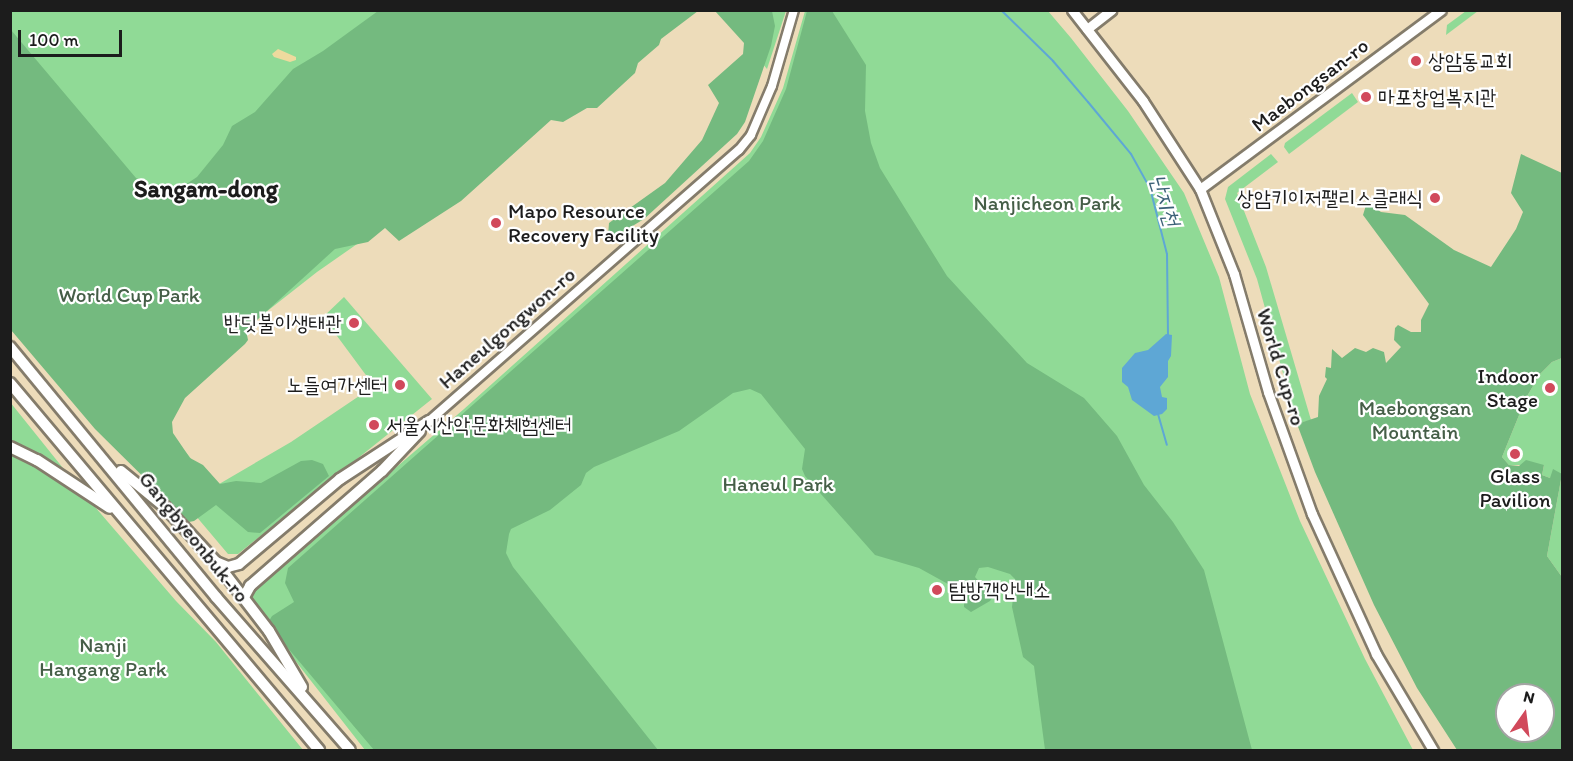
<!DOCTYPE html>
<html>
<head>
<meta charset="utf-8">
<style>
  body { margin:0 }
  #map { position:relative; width:1573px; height:761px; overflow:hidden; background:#eddcba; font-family:Itim,"Poor Story",sans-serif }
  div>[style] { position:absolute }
  .green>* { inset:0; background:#90da96 }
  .forest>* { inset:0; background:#74ba7f }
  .sand>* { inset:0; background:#eeda9e }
  .water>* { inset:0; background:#5ea7d5 }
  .stream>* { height:2px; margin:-1px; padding:0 1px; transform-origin:1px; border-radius:1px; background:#5ea7d5 }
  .roads { filter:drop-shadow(2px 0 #847c6b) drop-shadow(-2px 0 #847c6b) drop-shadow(0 2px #847c6b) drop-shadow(0 -2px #847c6b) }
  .minor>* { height:8px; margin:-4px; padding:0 4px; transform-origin:4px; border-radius:4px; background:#fff }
  .major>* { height:9px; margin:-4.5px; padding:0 4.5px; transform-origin:4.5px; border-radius:4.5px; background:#fff }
  .highway>* { height:10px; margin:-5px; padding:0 5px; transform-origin:5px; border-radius:5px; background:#fff }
  .dots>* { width:16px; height:16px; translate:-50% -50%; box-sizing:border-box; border:3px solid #fff; border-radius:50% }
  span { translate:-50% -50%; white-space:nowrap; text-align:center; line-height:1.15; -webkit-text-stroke:4.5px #fff; paint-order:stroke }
  .poi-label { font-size:21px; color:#1c1c1c }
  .left { translate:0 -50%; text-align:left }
  .right { translate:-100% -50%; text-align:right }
  .street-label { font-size:21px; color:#1c1c1c }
  .park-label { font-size:21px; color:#455e47 }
  .water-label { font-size:22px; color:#3d6278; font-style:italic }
  .quarter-label { font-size:24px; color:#1c1c1c; font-weight:700 }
  .frame { position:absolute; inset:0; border:12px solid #1c1c1c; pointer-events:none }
  .north { position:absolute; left:1495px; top:683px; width:60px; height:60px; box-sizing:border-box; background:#fff; border:2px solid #a4a4a4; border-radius:50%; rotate:14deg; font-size:16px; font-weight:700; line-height:24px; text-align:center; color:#1c1c1c }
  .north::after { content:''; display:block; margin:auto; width:21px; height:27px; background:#d1495b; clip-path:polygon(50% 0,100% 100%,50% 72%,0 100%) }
  .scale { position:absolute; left:18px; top:30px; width:104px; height:27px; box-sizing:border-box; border:3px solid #1c1c1c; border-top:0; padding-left:8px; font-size:18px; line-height:21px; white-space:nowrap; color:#1c1c1c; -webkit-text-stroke:4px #fff; paint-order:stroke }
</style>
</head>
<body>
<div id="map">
  <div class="green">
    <div style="clip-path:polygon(10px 11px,691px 11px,317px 272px,243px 330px,185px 393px,167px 429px,214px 487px,291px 442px,374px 386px,323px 317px,344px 297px,432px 399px,238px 554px,228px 554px,11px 297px)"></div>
    <div style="clip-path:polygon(718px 11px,786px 11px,767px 69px)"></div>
    <div style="clip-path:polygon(805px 11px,1048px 11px,1071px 38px,1128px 111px,1184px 193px,1219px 277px,1250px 394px,1300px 521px,1365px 659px,1413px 750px,365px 750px,250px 603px,250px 593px,464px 409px,750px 153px,761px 137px,783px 88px)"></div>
    <div style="clip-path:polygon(1466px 11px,1478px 11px,1446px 35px,1447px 25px)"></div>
    <div style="clip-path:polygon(1352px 93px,1358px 102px,1289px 154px,1284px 147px,1285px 143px)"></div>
    <div style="clip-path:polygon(1271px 154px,1278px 162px,1237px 193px,1266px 267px,1311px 420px,1297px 424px,1257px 279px,1225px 199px,1228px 187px)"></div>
    <div style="clip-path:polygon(1562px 358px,1562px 577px,1547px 556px,1562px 474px,1550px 478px,1542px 475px,1544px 465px,1509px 465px,1502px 457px,1526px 398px,1540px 374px,1552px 362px)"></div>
    <div style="clip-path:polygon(10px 402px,83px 493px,176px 601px,216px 642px,303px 750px,11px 750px)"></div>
  </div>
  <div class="forest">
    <div style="clip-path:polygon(378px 11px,698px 11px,661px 39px,659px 45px,638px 63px,635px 73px,597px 108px,587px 108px,563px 122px,551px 120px,461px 201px,399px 241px,385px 228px,368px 242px,335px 249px,246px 330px,248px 340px,245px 344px,185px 398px,172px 422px,173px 433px,190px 458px,203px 465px,220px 484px,236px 481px,261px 483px,301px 461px,312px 460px,323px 464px,329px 476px,260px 533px,248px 532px,216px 505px,194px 521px,189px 522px,95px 429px,11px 330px,11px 30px,136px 178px,152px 185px,167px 187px,185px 185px,197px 177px,223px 145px,232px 126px,255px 112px,293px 69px,323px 51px)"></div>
    <div style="clip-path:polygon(715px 11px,772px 11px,775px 26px,771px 46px,745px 122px,737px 134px,644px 219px,616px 236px,608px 235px,609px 223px,665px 183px,702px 140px,719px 103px,708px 85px,743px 54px,744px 43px)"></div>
    <div style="clip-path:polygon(807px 11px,832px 11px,866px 65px,865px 111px,871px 143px,880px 168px,947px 276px,1027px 363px,1084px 398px,1117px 436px,1144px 485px,1173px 522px,1204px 570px,1252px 750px,1045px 750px,1034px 666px,1023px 657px,1012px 607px,1015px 579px,1010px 574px,988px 567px,979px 568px,975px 577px,993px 597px,990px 601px,971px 612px,964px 607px,964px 595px,957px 589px,919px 568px,875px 555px,805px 476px,802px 469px,805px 449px,761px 394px,750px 389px,733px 393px,679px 431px,594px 467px,586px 473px,581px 485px,550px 510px,511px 529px,509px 534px,506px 553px,513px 567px,658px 750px,374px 750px,270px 627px,269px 621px,272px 616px,294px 602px,285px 583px,288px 568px,749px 161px,763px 141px,786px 89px)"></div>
    <div style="clip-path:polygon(evenodd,1521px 154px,1562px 173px,1562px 358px,1552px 362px,1540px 374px,1526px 398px,1502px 457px,1509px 465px,1519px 466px,1526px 460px,1544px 465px,1542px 475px,1550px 478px,1553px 469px,1562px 474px,1547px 556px,1562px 577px,1562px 750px,1457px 750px,1417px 688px,1374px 605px,1315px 472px,1297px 424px,1318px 417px,1319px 396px,1327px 379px,1325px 377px,1326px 367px,1331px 368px,1332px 349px,1342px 358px,1355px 348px,1366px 352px,1373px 348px,1384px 352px,1386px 363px,1401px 347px,1394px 340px,1395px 328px,1398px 325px,1411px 332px,1421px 332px,1421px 320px,1429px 304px,1363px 215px,1367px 202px,1381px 212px,1405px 215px,1454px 250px,1491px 267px,1516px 229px,1523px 212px,1511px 193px,1521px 154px,1507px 695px,1543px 695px,1543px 731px,1507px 731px,1507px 695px)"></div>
  </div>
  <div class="sand">
    <div style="clip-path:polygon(278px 49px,296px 57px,296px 60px,290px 62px,274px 57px,272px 54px)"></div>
  </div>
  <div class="water">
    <div style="clip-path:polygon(1166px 334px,1172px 335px,1171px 356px,1168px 361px,1168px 377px,1160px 387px,1162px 397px,1167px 398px,1167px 409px,1162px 414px,1154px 416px,1132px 400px,1128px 387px,1122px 382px,1122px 368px,1135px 353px,1148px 350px)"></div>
  </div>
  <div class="stream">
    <div style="left:1001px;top:10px;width:73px;rotate:44.4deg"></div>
    <div style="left:1053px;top:61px;width:54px;rotate:49.5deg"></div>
    <div style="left:1088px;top:102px;width:67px;rotate:50.4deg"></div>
    <div style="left:1131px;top:154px;width:39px;rotate:61deg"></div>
    <div style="left:1150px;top:188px;width:68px;rotate:75.6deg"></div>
    <div style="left:1167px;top:254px;width:82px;rotate:89.3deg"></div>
    <div style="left:1158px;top:414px;width:32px;rotate:74deg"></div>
  </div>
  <div class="roads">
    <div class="minor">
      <div style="left:429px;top:421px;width:412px;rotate:-41.2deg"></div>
      <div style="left:739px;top:150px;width:19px;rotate:-51deg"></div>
      <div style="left:751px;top:135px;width:53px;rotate:-66.8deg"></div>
      <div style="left:772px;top:86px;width:79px;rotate:-73.9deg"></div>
    </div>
    <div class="major">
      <div style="left:1072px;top:10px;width:115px;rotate:52deg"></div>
      <div style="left:1143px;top:101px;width:105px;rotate:57.1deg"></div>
      <div style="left:1200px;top:189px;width:92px;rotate:68.2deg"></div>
      <div style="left:1234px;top:274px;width:123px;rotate:73.9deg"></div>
      <div style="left:1268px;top:392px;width:130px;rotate:70.2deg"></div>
      <div style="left:1312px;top:514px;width:154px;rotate:65.4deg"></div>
      <div style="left:1376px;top:654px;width:112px;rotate:59.3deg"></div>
      <div style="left:1087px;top:29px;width:31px;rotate:-38deg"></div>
      <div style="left:1200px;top:189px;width:300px;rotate:-36.6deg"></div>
    </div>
    <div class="highway">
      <div style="left:10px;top:347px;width:324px;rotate:50.5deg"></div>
      <div style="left:216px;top:597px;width:203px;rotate:48.8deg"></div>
      <div style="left:10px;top:383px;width:480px;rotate:49.9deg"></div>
      <div style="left:10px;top:447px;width:30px;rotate:26deg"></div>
      <div style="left:37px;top:460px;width:87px;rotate:33.3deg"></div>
      <div style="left:121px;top:471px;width:57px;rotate:39.3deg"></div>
      <div style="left:165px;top:507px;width:75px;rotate:47.2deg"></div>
      <div style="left:216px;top:562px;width:87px;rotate:52.5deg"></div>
      <div style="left:269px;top:631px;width:65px;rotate:59.5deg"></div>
      <div style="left:218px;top:563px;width:11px;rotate:22deg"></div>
      <div style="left:228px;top:567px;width:11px;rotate:-15deg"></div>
      <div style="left:239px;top:564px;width:132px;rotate:-40.1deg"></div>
      <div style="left:340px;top:479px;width:106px;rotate:-33.1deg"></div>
      <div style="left:244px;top:597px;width:13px;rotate:-61deg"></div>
      <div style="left:250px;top:586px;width:175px;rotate:-41.1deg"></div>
      <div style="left:382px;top:471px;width:55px;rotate:-46.5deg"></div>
    </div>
  </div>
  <div class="dots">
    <div style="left:1416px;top:61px;background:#d1495b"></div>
    <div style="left:1366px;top:97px;background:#d1495b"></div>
    <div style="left:1435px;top:198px;background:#d1495b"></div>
    <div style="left:496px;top:223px;background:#d1495b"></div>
    <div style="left:354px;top:323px;background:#d1495b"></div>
    <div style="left:400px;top:385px;background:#d1495b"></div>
    <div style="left:1550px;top:388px;background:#d1495b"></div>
    <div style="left:374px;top:425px;background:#d1495b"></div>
    <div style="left:1515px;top:454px;background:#d1495b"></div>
    <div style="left:937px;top:590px;background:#d1495b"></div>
  </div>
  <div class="poi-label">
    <span class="left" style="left:1428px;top:61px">상암동교회</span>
    <span class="left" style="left:1378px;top:97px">마포창업복지관</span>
    <span class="right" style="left:1423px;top:198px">상암키이저팰리스클래식</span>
    <span class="left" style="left:508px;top:223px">Mapo Resource<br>Recovery Facility</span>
    <span class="right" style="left:342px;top:323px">반딧불이생태관</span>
    <span class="right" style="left:1538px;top:388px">Indoor<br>Stage</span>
    <span class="right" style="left:388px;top:385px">노들여가센터</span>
    <span class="left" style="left:386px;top:425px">서울시산악문화체험센터</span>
    <span style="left:1515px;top:488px">Glass<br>Pavilion</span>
    <span class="left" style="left:949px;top:590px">탐방객안내소</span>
  </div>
  <div class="street-label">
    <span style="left:1310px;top:85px;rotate:-37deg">Maebongsan-ro</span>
    <span style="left:507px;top:328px;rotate:-41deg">Haneulgongwon-ro</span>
    <span style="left:1281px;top:367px;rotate:73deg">World Cup-ro</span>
    <span style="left:194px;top:537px;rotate:51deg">Gangbyeonbuk-ro</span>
  </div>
  <div class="park-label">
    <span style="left:1047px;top:203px">Nanjicheon Park</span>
    <span style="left:129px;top:295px">World Cup Park</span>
    <span style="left:1415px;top:420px">Maebongsan<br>Mountain</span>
    <span style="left:778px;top:484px">Haneul Park</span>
    <span style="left:103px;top:657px">Nanji<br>Hangang Park</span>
  </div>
  <div class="water-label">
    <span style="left:1165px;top:200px;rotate:72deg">난지천</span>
  </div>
  <div class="quarter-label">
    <span style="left:206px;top:189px">Sangam-dong</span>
  </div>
  <div class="frame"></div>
  <div class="north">N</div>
  <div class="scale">100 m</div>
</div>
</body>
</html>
